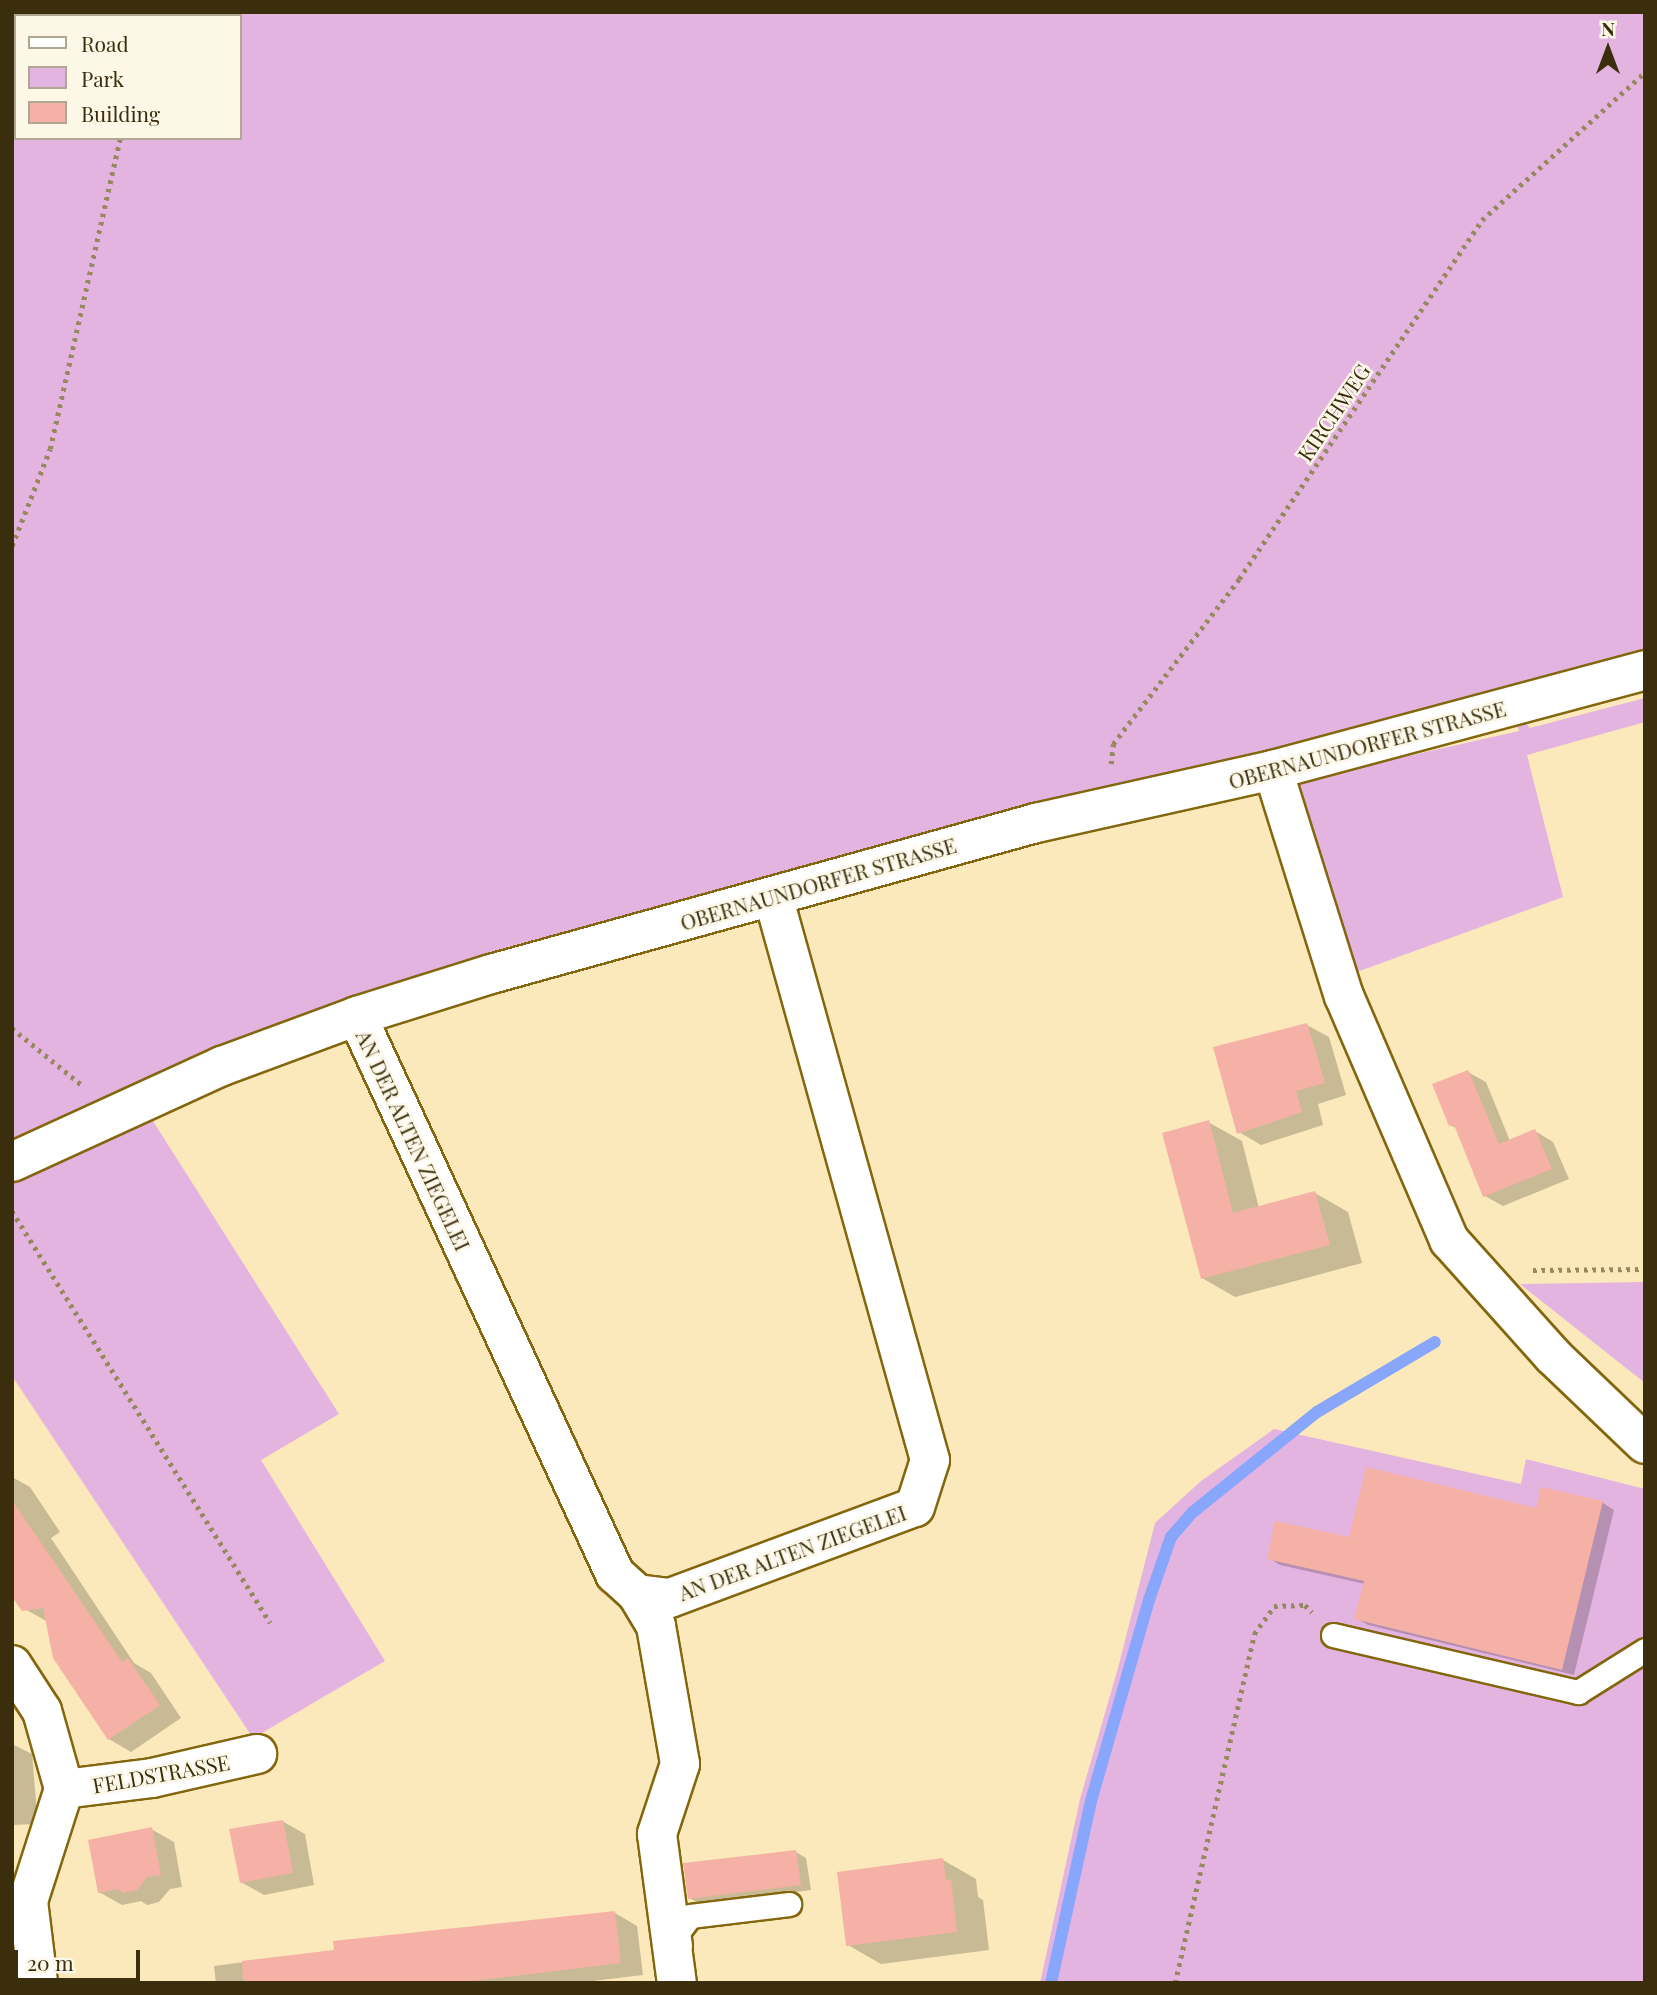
<!DOCTYPE html>
<html>
<head>
<meta charset="utf-8">
<style>
  body { margin:0 }
  #map { position:relative; width:1657px; height:1995px; overflow:hidden; background:#fbe9bb; font-family:"Playfair Display",serif }
  div>[style] { position:absolute }
  .green>* { inset:0; background:#e3b4e0 }
  .shadow>* { inset:0; background:#0003 }
  .stream>* { height:12px; margin:-6px; padding:0 6px; transform-origin:6px; border-radius:6px; background:#87a6fc }
  .building>* { inset:0; background:#f6b1a7 }
  .path>* { height:4.5px; margin-top:-2.25px; transform-origin:0; background:repeating-linear-gradient(90deg,#978860 0 3.5px,transparent 0 8.5px) }
  .roads { filter:drop-shadow(2px 0 #83660d) drop-shadow(-2px 0 #83660d) drop-shadow(0 2px #83660d) drop-shadow(0 -2px #83660d) }
  .service>* { height:23px; margin:-11.5px; padding:0 11.5px; transform-origin:11.5px; border-radius:11.5px; background:#fff }
  .minor>* { height:38px; margin:-19px; padding:0 19px; transform-origin:19px; border-radius:19px; background:#fff }
  .tertiary>* { height:38px; margin:-19px; padding:0 19px; transform-origin:19px; border-radius:19px; background:#fff }
  span { translate:-50% -50%; white-space:nowrap; text-align:center; line-height:1.15; -webkit-text-stroke:5px #fdf7e8; paint-order:stroke }
  .street-label { font-size:21px; color:#3a2e0c }
  .frame { position:absolute; inset:0; border:14px solid #3a2e0c; pointer-events:none }
  .legend { position:absolute; left:14px; top:14px; width:228px; height:126px; box-sizing:border-box; background:#fdf7e8; border:2px solid #afa790; margin:0; padding:9px 12px; list-style:none; font-size:21px; color:#3a2e0c }
  .legend li { display:flex; align-items:center; gap:14px; height:35px }
  .legend b { width:35px; border:2px solid #afa790 }
  .north { position:absolute; left:1573px; top:14px; width:70px; height:70px; -webkit-text-stroke:5px #fdf7e8; paint-order:stroke; rotate:0deg; font-size:19px; font-weight:700; line-height:28px; text-align:center; color:#3a2e0c }
  .north::after { content:''; display:block; margin:auto; width:24px; height:32px; background:#3a2e0c; clip-path:polygon(50% 0,100% 100%,50% 72%,0 100%) }
  .scale { position:absolute; left:14px; top:1950px; width:126px; height:32px; box-sizing:border-box; border:4px solid #3a2e0c; border-top:0; padding-left:9px; font-size:21px; line-height:24px; white-space:nowrap; color:#3a2e0c; -webkit-text-stroke:5px #fdf7e8; paint-order:stroke }
</style>
</head>
<body>
<div id="map">
  <div class="green">
    <div style="clip-path:polygon(evenodd,12px 12px,1645px 12px,1645px 670px,1512px 707px,1530px 728px,1645px 698px,1645px 722px,1527px 755px,1563px 897px,1354px 973px,1292px 803px,1302px 780px,1519px 731px,1511px 707px,1031px 808px,507px 947px,324px 1010px,132px 1088px,339px 1414px,261px 1460px,385px 1661px,253px 1738px,12px 1376px,12px 12px,16px 16px,240px 16px,240px 138px,16px 138px,16px 16px)"></div>
    <div style="clip-path:polygon(1645px 1282px,1645px 1383px,1520px 1284px)"></div>
    <div style="clip-path:polygon(1274px 1429px,1521px 1484px,1526px 1459px,1645px 1489px,1645px 1983px,1040px 1983px,1080px 1799px,1118px 1668px,1155px 1523px,1201px 1481px)"></div>
  </div>
  <div class="shadow">
    <div style="clip-path:polygon(1307px 1025px,1329px 1037px,1346px 1095px,1318px 1104px,1323px 1125px,1261px 1145px,1239px 1132px)"></div>
    <div style="clip-path:polygon(1468px 1072px,1486px 1082px,1510px 1141px,1535px 1131px,1553px 1142px,1569px 1179px,1503px 1206px,1485px 1196px,1458px 1129px,1450px 1125px)"></div>
    <div style="clip-path:polygon(1208px 1122px,1242px 1141px,1259px 1208px,1315px 1193px,1348px 1212px,1362px 1263px,1235px 1297px,1202px 1278px)"></div>
    <div style="clip-path:polygon(12px 1477px,30px 1487px,60px 1532px,51px 1538px,134px 1663px,151px 1673px,181px 1718px,131px 1752px,109px 1739px,48px 1622px,25px 1609px,12px 1590px)"></div>
    <div style="clip-path:polygon(1542px 1489px,1603px 1503px,1614px 1510px,1574px 1675px,1368px 1625px,1356px 1618px,1365px 1584px,1280px 1565px,1269px 1558px,1537px 1511px)"></div>
    <div style="clip-path:polygon(12px 1744px,32px 1754px,38px 1824px,12px 1825px)"></div>
    <div style="clip-path:polygon(282px 1821px,305px 1834px,314px 1885px,264px 1895px,241px 1882px)"></div>
    <div style="clip-path:polygon(151px 1829px,174px 1842px,182px 1887px,170px 1889px,159px 1902px,147px 1905px,141px 1901px,122px 1905px,99px 1892px)"></div>
    <div style="clip-path:polygon(796px 1852px,806px 1858px,811px 1890px,700px 1904px,689px 1898px)"></div>
    <div style="clip-path:polygon(943px 1860px,976px 1879px,978px 1897px,983px 1900px,989px 1950px,881px 1964px,848px 1945px)"></div>
    <div style="clip-path:polygon(615px 1913px,637px 1926px,643px 1975px,576px 1983px,216px 1983px,214px 1966px)"></div>
  </div>
  <div class="stream">
    <div style="left:1051px;top:1983px;width:186px;rotate:-77.6deg"></div>
    <div style="left:1091px;top:1801px;width:209px;rotate:-73.9deg"></div>
    <div style="left:1149px;top:1600px;width:67px;rotate:-70.8deg"></div>
    <div style="left:1171px;top:1537px;width:33px;rotate:-49deg"></div>
    <div style="left:1193px;top:1512px;width:159px;rotate:-38.9deg"></div>
    <div style="left:1317px;top:1412px;width:137px;rotate:-30.7deg"></div>
  </div>
  <div class="building">
    <div style="clip-path:polygon(1307px 1023px,1325px 1083px,1296px 1091px,1302px 1112px,1237px 1134px,1213px 1047px)"></div>
    <div style="clip-path:polygon(1468px 1070px,1499px 1144px,1535px 1129px,1552px 1169px,1483px 1197px,1454px 1125px,1449px 1126px,1432px 1084px)"></div>
    <div style="clip-path:polygon(1209px 1120px,1233px 1213px,1315px 1191px,1330px 1245px,1201px 1279px,1162px 1133px)"></div>
    <div style="clip-path:polygon(1366px 1467px,1536px 1508px,1541px 1487px,1603px 1501px,1562px 1670px,1354px 1619px,1364px 1581px,1267px 1559px,1275px 1521px,1349px 1537px)"></div>
    <div style="clip-path:polygon(12px 1500px,122px 1662px,128px 1658px,160px 1705px,108px 1740px,53px 1658px,43px 1608px,22px 1611px,12px 1597px)"></div>
    <div style="clip-path:polygon(283px 1820px,293px 1873px,240px 1883px,229px 1829px)"></div>
    <div style="clip-path:polygon(152px 1827px,161px 1875px,147px 1877px,137px 1890px,123px 1893px,118px 1889px,98px 1893px,88px 1840px)"></div>
    <div style="clip-path:polygon(796px 1850px,801px 1885px,688px 1899px,683px 1863px)"></div>
    <div style="clip-path:polygon(943px 1858px,946px 1880px,951px 1879px,957px 1932px,846px 1946px,837px 1872px)"></div>
    <div style="clip-path:polygon(615px 1911px,621px 1963px,457px 1983px,243px 1983px,242px 1961px,334px 1950px,333px 1941px)"></div>
  </div>
  <div class="path">
    <div style="left:12px;top:19px;width:5px;rotate:37deg"></div>
    <div style="left:12px;top:546px;width:104px;rotate:-68.6deg"></div>
    <div style="left:50px;top:449px;width:319px;rotate:-77.3deg"></div>
    <div style="left:1111px;top:764px;width:20px;rotate:-84deg"></div>
    <div style="left:1113px;top:744px;width:208px;rotate:-52.6deg"></div>
    <div style="left:1239px;top:579px;width:434px;rotate:-55.9deg"></div>
    <div style="left:1482px;top:220px;width:220px;rotate:-42.2deg"></div>
    <div style="left:12px;top:1028px;width:90px;rotate:39.2deg"></div>
    <div style="left:12px;top:1211px;width:486px;rotate:57.9deg"></div>
    <div style="left:1533px;top:1270px;width:112px;rotate:-0.5deg"></div>
    <div style="left:1175px;top:1983px;width:358px;rotate:-77.2deg"></div>
    <div style="left:1254px;top:1634px;width:34px;rotate:-54deg"></div>
    <div style="left:1274px;top:1606px;width:31px;rotate:-2deg"></div>
    <div style="left:1305px;top:1605px;width:10px;rotate:45deg"></div>
  </div>
  <div class="roads">
    <div class="service">
      <div style="left:1333px;top:1635px;width:252px;rotate:13.1deg"></div>
      <div style="left:1578px;top:1692px;width:79px;rotate:-32.1deg"></div>
      <div style="left:680px;top:1945px;width:13px;rotate:-99deg"></div>
      <div style="left:678px;top:1932px;width:20px;rotate:-53deg"></div>
      <div style="left:690px;top:1916px;width:100px;rotate:-6.9deg"></div>
    </div>
    <div class="minor">
      <div style="left:1273px;top:770px;width:237px;rotate:72.6deg"></div>
      <div style="left:1344px;top:996px;width:266px;rotate:66.7deg"></div>
      <div style="left:1449px;top:1240px;width:156px;rotate:48.1deg"></div>
      <div style="left:1553px;top:1356px;width:127px;rotate:43.7deg"></div>
      <div style="left:357px;top:1016px;width:615px;rotate:65.19deg"></div>
      <div style="left:615px;top:1574px;width:30px;rotate:42deg"></div>
      <div style="left:637px;top:1594px;width:33px;rotate:7deg"></div>
      <div style="left:670px;top:1598px;width:261px;rotate:-20.4deg"></div>
      <div style="left:915px;top:1507px;width:49px;rotate:-72.3deg"></div>
      <div style="left:930px;top:1460px;width:585px;rotate:-105.56deg"></div>
      <div style="left:637px;top:1594px;width:37px;rotate:59deg"></div>
      <div style="left:656px;top:1626px;width:140px;rotate:80.1deg"></div>
      <div style="left:680px;top:1764px;width:74px;rotate:108.2deg"></div>
      <div style="left:657px;top:1834px;width:150px;rotate:82.4deg"></div>
      <div style="left:12px;top:1665px;width:55px;rotate:56.9deg"></div>
      <div style="left:42px;top:1711px;width:81px;rotate:74.2deg"></div>
      <div style="left:64px;top:1789px;width:118px;rotate:107.8deg"></div>
      <div style="left:28px;top:1901px;width:83px;rotate:83deg"></div>
      <div style="left:64px;top:1789px;width:89px;rotate:-7.1deg"></div>
      <div style="left:152px;top:1778px;width:108px;rotate:-12.9deg"></div>
    </div>
    <div class="tertiary">
      <div style="left:12px;top:1162px;width:231px;rotate:-24.6deg"></div>
      <div style="left:222px;top:1066px;width:144px;rotate:-20.3deg"></div>
      <div style="left:357px;top:1016px;width:140px;rotate:-17.4deg"></div>
      <div style="left:491px;top:974px;width:566px;rotate:-15.49deg"></div>
      <div style="left:1036px;top:823px;width:243px;rotate:-12.6deg"></div>
      <div style="left:1273px;top:770px;width:385px;rotate:-15deg"></div>
    </div>
  </div>
  <div class="street-label">
    <span style="left:1333px;top:412px;rotate:-56deg">KIRCHWEG</span>
    <span style="left:1367px;top:744px;rotate:-15deg">OBERNAUNDORFER STRASSE</span>
    <span style="left:818px;top:883px;rotate:-16deg">OBERNAUNDORFER STRASSE</span>
    <span style="left:414px;top:1140px;rotate:65deg">AN DER ALTEN ZIEGELEI</span>
    <span style="left:792px;top:1552px;rotate:-20deg">AN DER ALTEN ZIEGELEI</span>
    <span style="left:161px;top:1773px;rotate:-10deg">FELDSTRASSE</span>
  </div>
  <div class="frame"></div>
  <ul class="legend">
  <li><b style="height:9px;background:#fff"></b>Road</li>
  <li><b style="height:19px;background:#e3b4e0"></b>Park</li>
  <li><b style="height:19px;background:#f6b1a7"></b>Building</li>
  </ul>
  <div class="north">N</div>
  <div class="scale">20 m</div>
</div>
</body>
</html>
